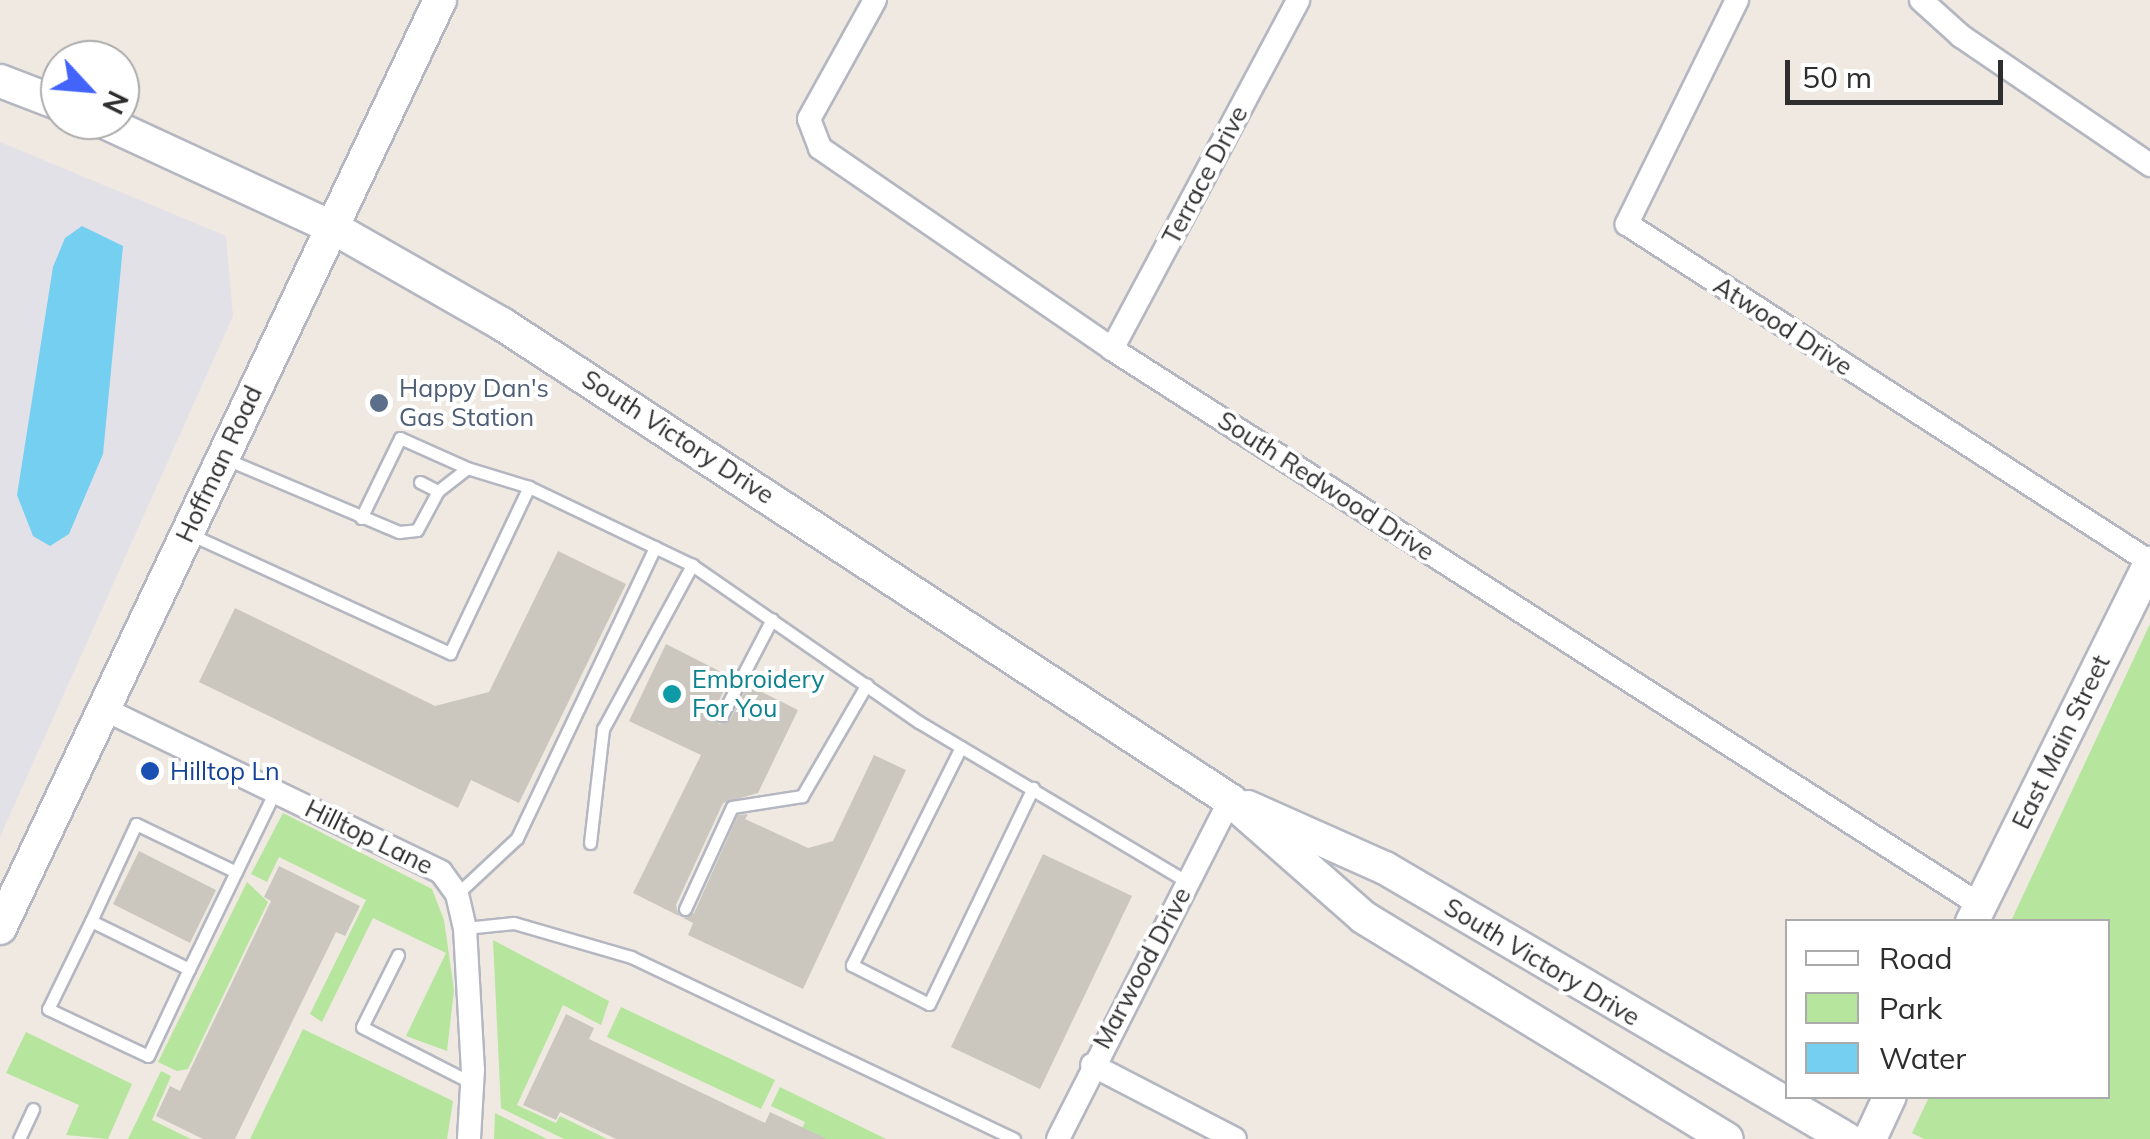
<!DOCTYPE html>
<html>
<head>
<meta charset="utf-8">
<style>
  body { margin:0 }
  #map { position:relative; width:2150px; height:1139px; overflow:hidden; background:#efe9e1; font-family:Mulish,sans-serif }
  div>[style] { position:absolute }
  .industrial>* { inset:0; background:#e3e1e8 }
  .green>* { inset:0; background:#b6e59e }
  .water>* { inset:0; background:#75cff0 }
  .building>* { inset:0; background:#cbc7bf }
  .roads { filter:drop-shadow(2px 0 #b4b7c1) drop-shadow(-2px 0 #b4b7c1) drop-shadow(0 2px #b4b7c1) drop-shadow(0 -2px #b4b7c1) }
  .lane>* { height:11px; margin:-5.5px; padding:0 5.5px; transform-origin:5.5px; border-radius:5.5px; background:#fff }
  .street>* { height:22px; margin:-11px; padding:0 11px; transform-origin:11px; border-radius:11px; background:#fff }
  .secondary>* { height:32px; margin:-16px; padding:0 16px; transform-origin:16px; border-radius:16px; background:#fff }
  .dots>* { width:28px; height:28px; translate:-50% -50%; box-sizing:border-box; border:5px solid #fff; border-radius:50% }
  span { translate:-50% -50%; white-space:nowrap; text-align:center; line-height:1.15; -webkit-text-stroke:8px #fff; paint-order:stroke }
  .street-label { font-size:25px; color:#2e2e2e }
  .service-label { font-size:25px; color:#4e5e75 }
  .left { translate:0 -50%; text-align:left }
  .culture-label { font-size:25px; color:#0d838f }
  .transit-label { font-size:25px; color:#164399 }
  .legend { position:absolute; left:1785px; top:919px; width:325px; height:180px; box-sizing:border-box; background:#fff; border:2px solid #ababab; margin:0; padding:12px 18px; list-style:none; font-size:30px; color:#2e2e2e }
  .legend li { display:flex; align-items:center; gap:20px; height:50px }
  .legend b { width:50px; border:2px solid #ababab }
  .north { position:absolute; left:40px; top:40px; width:100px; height:100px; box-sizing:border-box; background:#fff; border:2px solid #ababab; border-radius:50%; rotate:116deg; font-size:28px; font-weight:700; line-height:40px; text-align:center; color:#2e2e2e }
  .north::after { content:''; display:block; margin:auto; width:35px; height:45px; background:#4264fb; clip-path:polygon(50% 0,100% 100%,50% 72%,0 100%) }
  .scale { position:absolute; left:1785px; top:60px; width:218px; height:45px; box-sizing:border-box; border:5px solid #2e2e2e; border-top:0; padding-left:12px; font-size:30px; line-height:35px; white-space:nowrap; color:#2e2e2e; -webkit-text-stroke:8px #fff; paint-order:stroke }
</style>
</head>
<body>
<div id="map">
  <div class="industrial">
    <div style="clip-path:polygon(0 142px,226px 236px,233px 316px,0 837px)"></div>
  </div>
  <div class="green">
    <div style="clip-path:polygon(2150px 624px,2150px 1139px,1924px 1139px,1912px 1133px,1929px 1097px,2108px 1096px,2108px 922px,2011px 921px)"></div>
    <div style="clip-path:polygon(283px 813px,432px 889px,444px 920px,454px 990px,447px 1051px,406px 1036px,446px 953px,373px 918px,322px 1022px,310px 1014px,366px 900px,279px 857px,267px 882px,251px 874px)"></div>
    <div style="clip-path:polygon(247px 882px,268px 902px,188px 1069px,177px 1071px,158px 1062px)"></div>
    <div style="clip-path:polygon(493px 940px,609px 1001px,601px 1025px,563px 1005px,517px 1105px,556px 1123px,560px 1116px,607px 1139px,564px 1139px,501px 1108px)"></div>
    <div style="clip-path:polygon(621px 1007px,775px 1080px,761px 1109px,607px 1037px)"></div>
    <div style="clip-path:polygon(303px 1029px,453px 1101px,447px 1139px,250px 1139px)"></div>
    <div style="clip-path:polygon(26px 1032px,132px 1084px,108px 1139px,66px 1135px,79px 1105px,6px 1073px)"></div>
    <div style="clip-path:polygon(161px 1071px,171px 1076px,152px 1120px,191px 1139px,128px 1139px)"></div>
    <div style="clip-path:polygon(780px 1087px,886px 1139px,797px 1139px,805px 1122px,771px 1106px)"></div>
    <div style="clip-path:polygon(495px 1113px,547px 1139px,494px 1139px)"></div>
  </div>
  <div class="water">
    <div style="clip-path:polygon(82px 226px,123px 246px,103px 454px,69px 534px,50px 546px,33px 536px,17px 495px,53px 267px,65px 238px)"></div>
  </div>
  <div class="building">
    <div style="clip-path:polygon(558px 551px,626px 584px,519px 803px,471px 780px,458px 808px,199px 682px,235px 608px,435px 706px,489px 692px)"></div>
    <div style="clip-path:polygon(666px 644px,731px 677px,713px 712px,719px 724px,730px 720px,748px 685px,798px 710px,758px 793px,723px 803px,676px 905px,679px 916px,633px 893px,701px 755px,629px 721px)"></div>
    <div style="clip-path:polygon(874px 755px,906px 770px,803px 989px,688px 935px,693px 923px,683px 918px,694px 913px,738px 815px,748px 814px,745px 819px,808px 848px,833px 841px)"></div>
    <div style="clip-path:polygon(139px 851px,216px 890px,190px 943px,113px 904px)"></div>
    <div style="clip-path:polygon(1043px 854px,1132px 896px,1040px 1089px,951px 1047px)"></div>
    <div style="clip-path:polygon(279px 866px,360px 906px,345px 936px,336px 932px,235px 1139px,203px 1139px,156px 1116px,170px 1086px,180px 1091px,271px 901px,264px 897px)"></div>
    <div style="clip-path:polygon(566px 1014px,594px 1028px,589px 1039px,765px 1123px,770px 1112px,827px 1139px,616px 1139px,560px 1112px,556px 1120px,523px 1105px)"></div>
  </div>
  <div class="roads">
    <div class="lane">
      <div style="left:226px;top:459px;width:188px;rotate:22.9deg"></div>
      <div style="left:399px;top:532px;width:18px;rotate:-6deg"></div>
      <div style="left:417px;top:530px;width:44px;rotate:-61.7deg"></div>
      <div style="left:438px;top:491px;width:37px;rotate:-38deg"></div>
      <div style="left:467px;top:468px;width:65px;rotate:17deg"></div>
      <div style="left:420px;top:482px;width:20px;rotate:27deg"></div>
      <div style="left:361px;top:518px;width:89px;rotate:-64deg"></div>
      <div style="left:400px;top:438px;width:73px;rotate:24.1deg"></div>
      <div style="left:192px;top:535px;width:284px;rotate:24.6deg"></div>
      <div style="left:450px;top:653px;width:184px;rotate:-64.6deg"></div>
      <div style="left:529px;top:487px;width:181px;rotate:25.6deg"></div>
      <div style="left:692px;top:565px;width:276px;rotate:34.7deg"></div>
      <div style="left:919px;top:722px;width:312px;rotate:30.8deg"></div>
      <div style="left:722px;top:715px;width:108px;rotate:-62.5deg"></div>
      <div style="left:961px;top:747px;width:244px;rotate:116.6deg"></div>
      <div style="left:852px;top:965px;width:86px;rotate:26.9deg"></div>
      <div style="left:929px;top:1004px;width:240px;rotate:-64.3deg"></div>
      <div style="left:590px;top:843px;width:115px;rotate:-83.5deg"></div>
      <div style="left:603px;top:729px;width:187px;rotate:-61.5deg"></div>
      <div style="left:457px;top:894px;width:82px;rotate:-43deg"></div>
      <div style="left:517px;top:838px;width:322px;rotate:-64.6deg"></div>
      <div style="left:685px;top:909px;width:112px;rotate:-65.3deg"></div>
      <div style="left:732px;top:807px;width:71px;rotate:-8.9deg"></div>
      <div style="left:802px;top:796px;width:129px;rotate:-59.9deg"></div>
      <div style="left:91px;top:921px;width:107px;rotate:-65.1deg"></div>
      <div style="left:136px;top:824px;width:111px;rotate:25.6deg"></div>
      <div style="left:465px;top:928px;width:49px;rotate:-5.8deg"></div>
      <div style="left:514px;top:923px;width:122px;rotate:16.2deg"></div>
      <div style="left:631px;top:957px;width:424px;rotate:25.4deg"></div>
      <div style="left:398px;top:955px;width:80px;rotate:116.6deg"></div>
      <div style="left:362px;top:1027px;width:123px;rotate:27deg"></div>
      <div style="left:189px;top:969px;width:109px;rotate:-153.9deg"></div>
      <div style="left:91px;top:921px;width:98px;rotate:116deg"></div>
      <div style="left:48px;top:1009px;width:110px;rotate:25.2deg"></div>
      <div style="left:148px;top:1056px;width:96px;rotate:-64.8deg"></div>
      <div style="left:189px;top:969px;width:198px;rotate:-64.2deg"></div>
      <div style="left:19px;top:1139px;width:33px;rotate:-65deg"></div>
    </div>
    <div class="street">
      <div style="left:875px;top:0;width:136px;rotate:119deg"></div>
      <div style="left:809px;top:119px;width:31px;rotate:69deg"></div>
      <div style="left:820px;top:148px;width:354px;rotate:34.5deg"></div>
      <div style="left:1112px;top:349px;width:1031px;rotate:32.64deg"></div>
      <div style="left:1737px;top:0;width:250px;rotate:116.2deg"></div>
      <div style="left:1627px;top:224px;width:623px;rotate:32.87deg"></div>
      <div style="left:1921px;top:0;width:54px;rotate:42deg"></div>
      <div style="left:1961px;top:36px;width:229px;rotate:34.3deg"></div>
      <div style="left:1112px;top:349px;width:395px;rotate:-61.9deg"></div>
      <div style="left:104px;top:709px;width:374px;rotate:25.8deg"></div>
      <div style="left:441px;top:872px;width:27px;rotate:54deg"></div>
      <div style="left:457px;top:894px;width:35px;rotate:77deg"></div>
      <div style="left:465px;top:928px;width:141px;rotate:86.8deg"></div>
      <div style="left:473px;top:1069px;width:70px;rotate:93.3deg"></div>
      <div style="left:1092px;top:1065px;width:161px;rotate:27.4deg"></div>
      <div style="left:1058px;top:1139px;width:380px;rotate:-63.1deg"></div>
    </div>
    <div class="secondary">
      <div style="left:0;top:81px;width:64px;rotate:21deg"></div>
      <div style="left:100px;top:120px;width:255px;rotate:24.8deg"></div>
      <div style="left:332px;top:227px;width:196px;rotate:29.7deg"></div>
      <div style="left:502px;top:324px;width:870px;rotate:33.18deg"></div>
      <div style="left:1230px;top:800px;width:177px;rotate:41.3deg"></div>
      <div style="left:1363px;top:917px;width:426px;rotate:31.4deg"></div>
      <div style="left:1248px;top:807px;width:150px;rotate:24deg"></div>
      <div style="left:1385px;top:868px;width:536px;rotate:30.4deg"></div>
      <div style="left:1972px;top:922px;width:401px;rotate:-63.6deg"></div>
      <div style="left:0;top:928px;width:1027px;rotate:-64.63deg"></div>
      <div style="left:1870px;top:1139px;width:47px;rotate:-65.1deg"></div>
    </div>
  </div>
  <div class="dots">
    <div style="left:379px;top:403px;background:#5c6f8a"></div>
    <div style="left:672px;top:694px;background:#0f9aa8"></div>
    <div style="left:150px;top:771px;background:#1a4fb4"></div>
  </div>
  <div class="street-label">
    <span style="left:1205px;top:175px;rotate:-62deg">Terrace Drive</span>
    <span style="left:1783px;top:326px;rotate:33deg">Atwood Drive</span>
    <span style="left:678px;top:437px;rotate:33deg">South Victory Drive</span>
    <span style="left:219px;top:464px;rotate:-65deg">Hoffman Road</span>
    <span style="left:1326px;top:486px;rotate:33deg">South Redwood Drive</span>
    <span style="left:2061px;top:742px;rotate:-64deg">East Main Street</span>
    <span style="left:369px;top:837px;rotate:26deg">Hilltop Lane</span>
    <span style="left:1542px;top:962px;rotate:31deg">South Victory Drive</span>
    <span style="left:1142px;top:968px;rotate:-62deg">Marwood Drive</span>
  </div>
  <div class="service-label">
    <span class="left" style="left:399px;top:403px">Happy Dan's<br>Gas Station</span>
  </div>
  <div class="culture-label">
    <span class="left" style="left:692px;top:694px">Embroidery<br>For You</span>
  </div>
  <div class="transit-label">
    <span class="left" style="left:170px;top:771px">Hilltop Ln</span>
  </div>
  <ul class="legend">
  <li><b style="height:12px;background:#fff"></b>Road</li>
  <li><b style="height:28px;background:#b6e59e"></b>Park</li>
  <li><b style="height:28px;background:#75cff0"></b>Water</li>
  </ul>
  <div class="north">N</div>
  <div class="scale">50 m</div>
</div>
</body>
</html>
